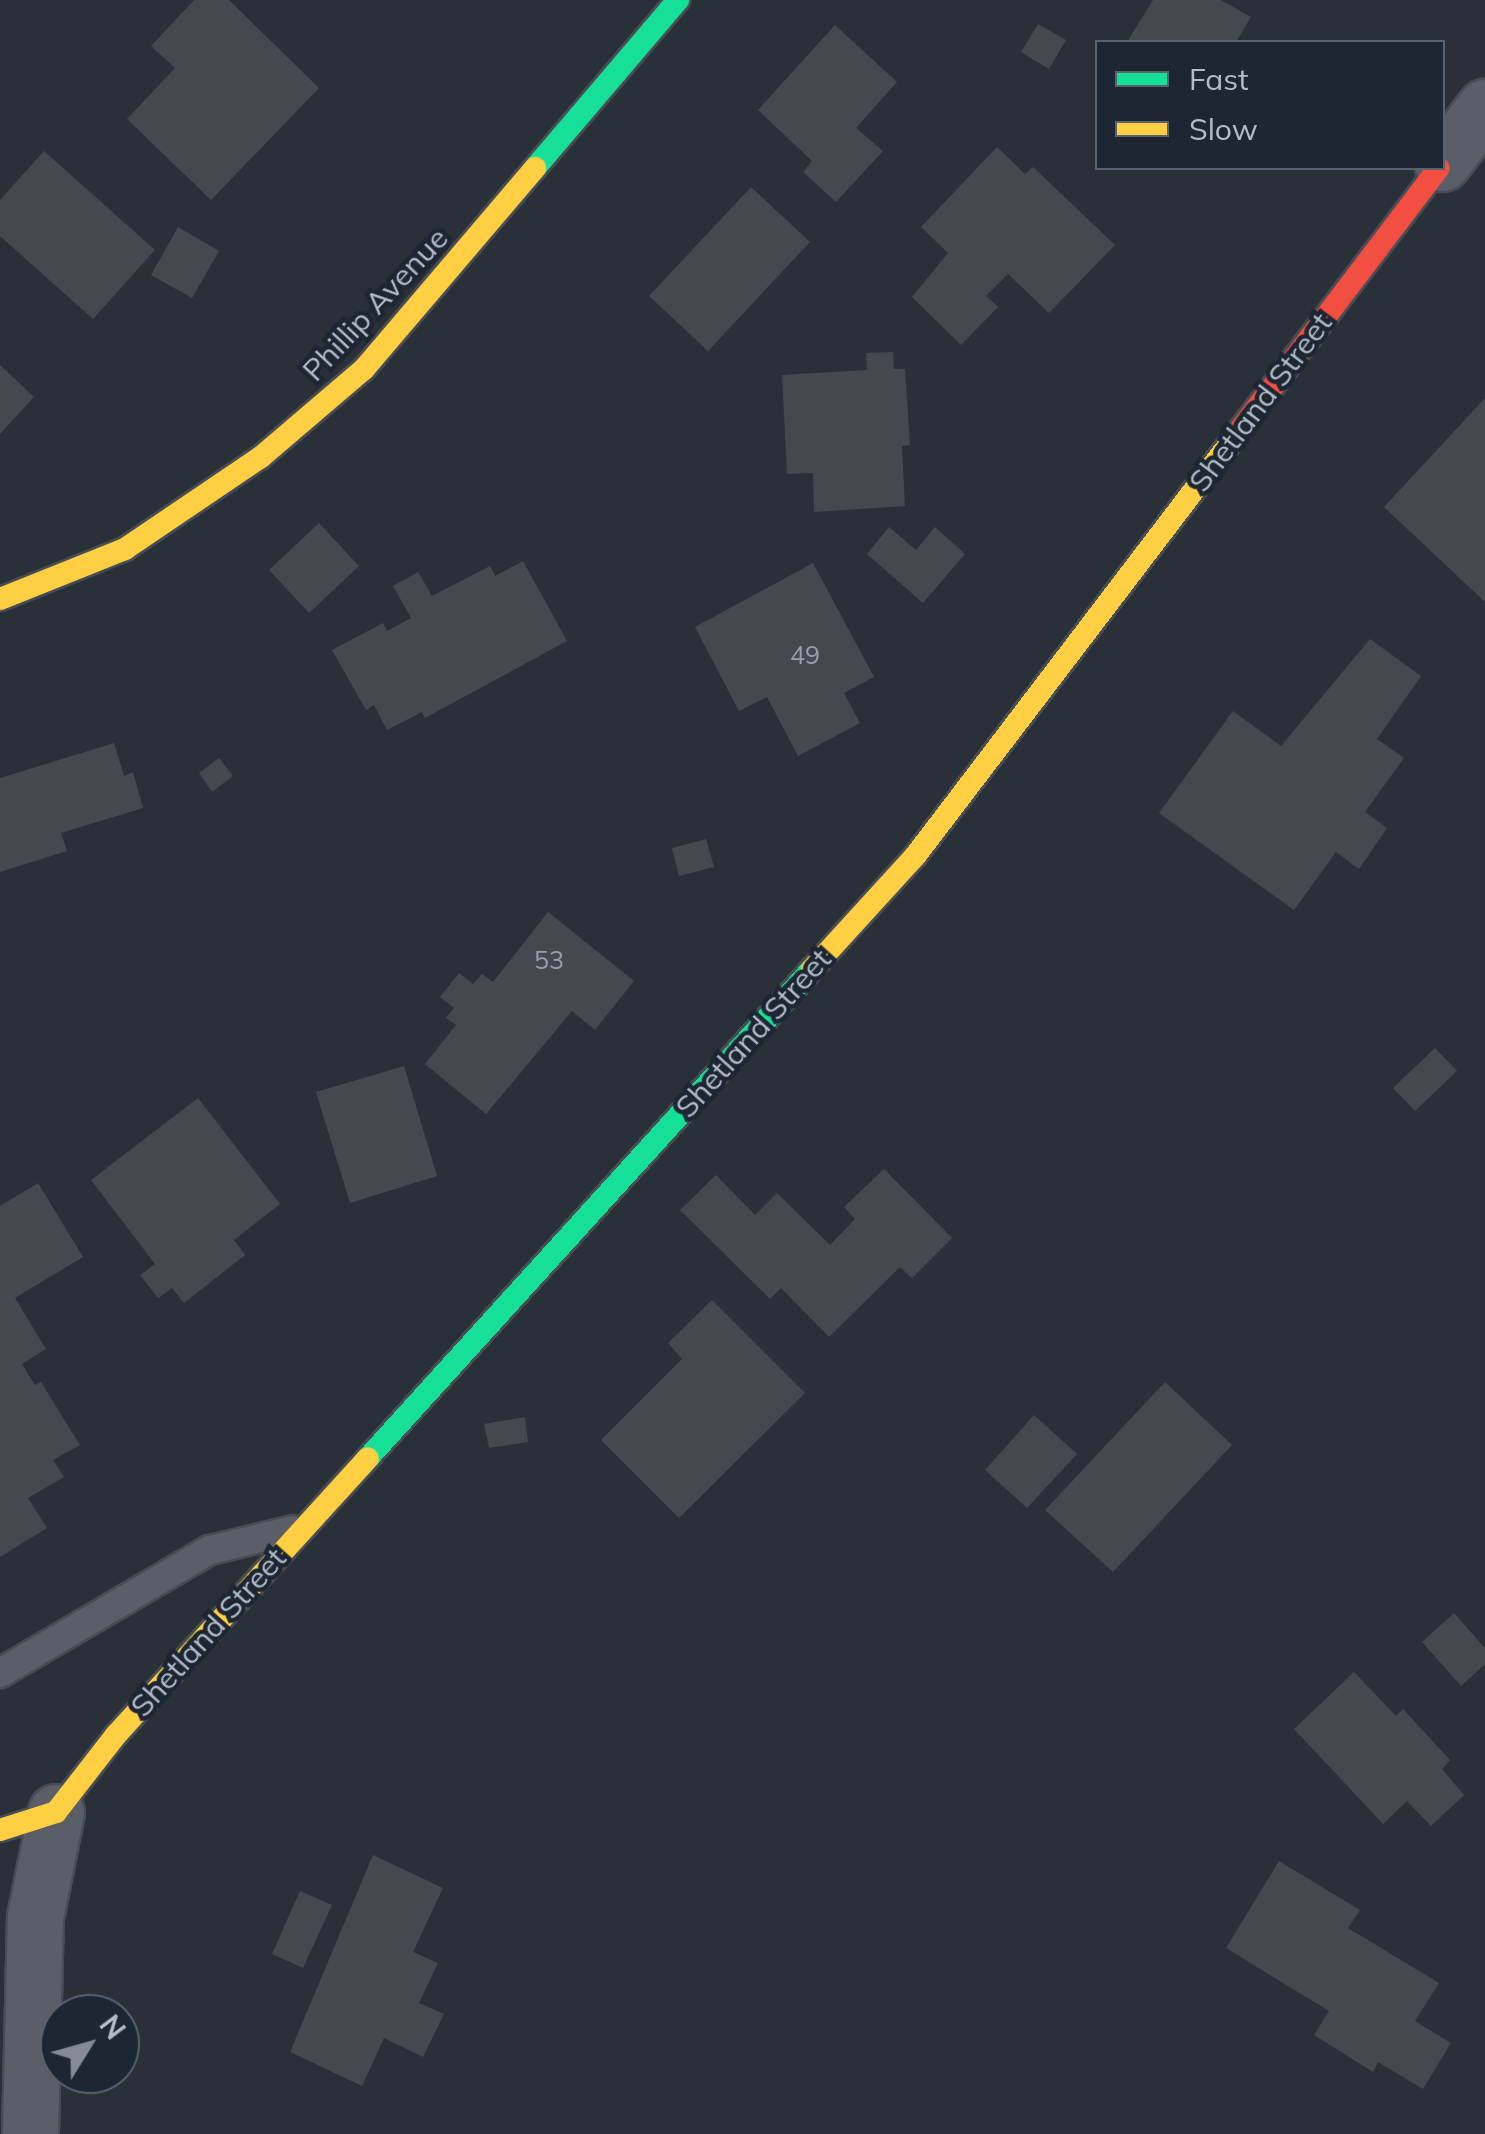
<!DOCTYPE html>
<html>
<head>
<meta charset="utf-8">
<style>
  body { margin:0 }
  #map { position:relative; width:1485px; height:2134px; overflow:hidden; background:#2a3038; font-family:Mulish,sans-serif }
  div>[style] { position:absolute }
  .building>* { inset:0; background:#444950 }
  .roads { filter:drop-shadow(2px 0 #484c53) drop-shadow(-2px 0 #484c53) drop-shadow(0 2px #484c53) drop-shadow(0 -2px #484c53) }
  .lane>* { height:28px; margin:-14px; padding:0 14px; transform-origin:14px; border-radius:14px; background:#5a5e66 }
  .street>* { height:55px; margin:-27.5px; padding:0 27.5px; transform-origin:27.5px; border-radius:27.5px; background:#5a5e66 }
  .fast>* { height:22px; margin:-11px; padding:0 11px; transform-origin:11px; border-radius:11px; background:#16e098 }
  .slow>* { height:22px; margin:-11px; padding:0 11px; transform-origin:11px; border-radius:11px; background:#ffcf43 }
  .jam>* { height:22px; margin:-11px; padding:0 11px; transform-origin:11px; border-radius:11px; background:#f24e42 }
  span { translate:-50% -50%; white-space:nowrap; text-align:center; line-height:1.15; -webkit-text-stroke:9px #1d2633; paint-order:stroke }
  .number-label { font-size:25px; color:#989fab }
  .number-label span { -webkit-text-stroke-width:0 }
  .street-label { font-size:30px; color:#b4bcc9 }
  .legend { position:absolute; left:1095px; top:40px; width:350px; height:130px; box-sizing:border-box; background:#1d2633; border:2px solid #59626f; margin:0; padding:12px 18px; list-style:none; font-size:30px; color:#b4bcc9 }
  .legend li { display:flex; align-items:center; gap:20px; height:50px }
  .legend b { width:50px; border:2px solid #59626f }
  .north { position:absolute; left:40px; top:1994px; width:100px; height:100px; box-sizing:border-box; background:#1d2633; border:2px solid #59626f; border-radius:50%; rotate:53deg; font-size:28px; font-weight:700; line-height:40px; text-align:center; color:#b4bcc9 }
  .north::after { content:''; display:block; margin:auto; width:35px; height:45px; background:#848b96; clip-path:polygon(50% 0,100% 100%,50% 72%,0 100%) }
</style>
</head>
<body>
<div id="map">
  <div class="building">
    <div style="clip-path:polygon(194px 0,229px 0,319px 88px,211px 200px,127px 119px,175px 68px,151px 46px)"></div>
    <div style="clip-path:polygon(1153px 0,1221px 0,1251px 17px,1236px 42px,1127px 42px)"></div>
    <div style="clip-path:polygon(1038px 24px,1066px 40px,1049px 69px,1021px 52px)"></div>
    <div style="clip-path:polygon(835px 25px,897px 82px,856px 128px,883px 151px,836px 202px,803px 172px,812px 161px,758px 110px)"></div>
    <div style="clip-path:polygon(997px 147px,1025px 174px,1033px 167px,1115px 245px,1049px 313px,1008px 274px,986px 296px,998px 307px,961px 345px,912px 297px,948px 253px,921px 227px)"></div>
    <div style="clip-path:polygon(44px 151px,155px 250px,93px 319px,0 236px,0 200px)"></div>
    <div style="clip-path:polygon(751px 187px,810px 242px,708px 351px,649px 296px)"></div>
    <div style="clip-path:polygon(178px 227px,219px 251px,192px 298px,151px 275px)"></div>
    <div style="clip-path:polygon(893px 352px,894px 369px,905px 369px,910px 445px,902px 446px,905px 506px,814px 512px,813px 473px,787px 474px,782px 375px,867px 370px,866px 353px)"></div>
    <div style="clip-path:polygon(0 365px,34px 397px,0 434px)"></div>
    <div style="clip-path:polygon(1485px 398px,1485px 602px,1384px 507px)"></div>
    <div style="clip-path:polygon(319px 523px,359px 566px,309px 613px,269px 570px)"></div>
    <div style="clip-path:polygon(889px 527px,916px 550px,935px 527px,965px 554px,923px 603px,867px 554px)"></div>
    <div style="clip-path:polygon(523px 561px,567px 641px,425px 718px,422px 712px,387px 730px,374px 705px,366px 710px,332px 650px,383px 623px,387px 631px,411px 618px,393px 586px,418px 572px,432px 596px,490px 566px,495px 576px)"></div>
    <div style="clip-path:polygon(813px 563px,874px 677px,844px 693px,860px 723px,798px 756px,767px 697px,739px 711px,695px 627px)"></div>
    <div style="clip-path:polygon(1370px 639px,1421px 676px,1377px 739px,1404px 758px,1365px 812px,1387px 828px,1359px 869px,1336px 852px,1294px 910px,1159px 813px,1233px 711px,1281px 746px)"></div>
    <div style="clip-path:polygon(114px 743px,124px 776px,133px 772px,143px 808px,61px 833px,67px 851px,0 872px,0 778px)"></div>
    <div style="clip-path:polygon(219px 758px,233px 776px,212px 792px,199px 773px)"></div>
    <div style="clip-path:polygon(706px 839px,714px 867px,679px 876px,672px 848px)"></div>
    <div style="clip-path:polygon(548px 912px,634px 981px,595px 1030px,572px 1011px,486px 1114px,425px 1064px,456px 1025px,446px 1018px,454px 1008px,440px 997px,459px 973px,473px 984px,482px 974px,493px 982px)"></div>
    <div style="clip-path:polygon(1435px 1048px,1457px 1071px,1415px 1111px,1393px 1088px)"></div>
    <div style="clip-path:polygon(404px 1066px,437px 1176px,350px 1203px,316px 1092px)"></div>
    <div style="clip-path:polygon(198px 1098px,280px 1204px,234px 1240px,245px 1255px,184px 1303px,172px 1288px,158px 1298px,140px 1275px,155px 1264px,91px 1180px)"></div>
    <div style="clip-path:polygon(884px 1169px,952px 1238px,912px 1278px,900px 1267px,829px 1337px,781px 1288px,770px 1299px,680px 1210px,716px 1175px,755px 1215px,777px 1193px,830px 1245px,855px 1219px,844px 1207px)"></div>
    <div style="clip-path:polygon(38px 1183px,83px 1257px,15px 1298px,46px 1349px,22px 1364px,35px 1385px,41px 1382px,80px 1445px,53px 1460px,64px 1477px,28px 1498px,47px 1528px,0 1557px,0 1206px)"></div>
    <div style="clip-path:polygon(712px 1300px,805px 1393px,679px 1518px,601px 1440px,682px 1359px,668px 1343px)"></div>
    <div style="clip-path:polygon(1165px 1382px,1232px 1445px,1113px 1572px,1045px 1510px)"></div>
    <div style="clip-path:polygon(1034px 1415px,1077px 1454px,1027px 1508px,985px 1470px)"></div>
    <div style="clip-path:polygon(525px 1417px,528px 1442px,489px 1448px,484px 1424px)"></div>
    <div style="clip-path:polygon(1454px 1613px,1485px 1648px,1485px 1664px,1461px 1686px,1422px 1642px)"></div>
    <div style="clip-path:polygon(1354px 1672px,1396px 1716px,1403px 1709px,1450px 1760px,1442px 1769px,1464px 1795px,1431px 1826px,1407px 1801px,1383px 1824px,1294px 1729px)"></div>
    <div style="clip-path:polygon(373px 1855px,443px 1888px,413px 1952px,438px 1963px,419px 2003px,444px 2014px,423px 2057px,384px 2038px,362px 2086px,290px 2052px)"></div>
    <div style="clip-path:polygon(1279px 1861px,1360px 1910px,1348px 1928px,1439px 1983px,1415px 2021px,1451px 2043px,1423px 2089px,1378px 2062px,1373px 2072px,1314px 2035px,1329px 2011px,1226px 1948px)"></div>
    <div style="clip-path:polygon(300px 1891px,332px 1905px,303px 1968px,272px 1954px)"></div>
  </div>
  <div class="roads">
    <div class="lane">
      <div style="left:0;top:1673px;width:243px;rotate:-30.4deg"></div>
      <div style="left:210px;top:1550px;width:85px;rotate:-13.5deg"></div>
    </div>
    <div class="street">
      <div style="left:1442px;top:163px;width:71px;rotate:-52.5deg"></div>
      <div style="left:30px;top:2134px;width:217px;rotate:-88.7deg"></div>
      <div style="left:35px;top:1917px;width:107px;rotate:-78.7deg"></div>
    </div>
    <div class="fast">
      <div style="left:535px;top:168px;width:221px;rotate:-49.6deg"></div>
      <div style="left:368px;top:1458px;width:660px;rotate:-47.76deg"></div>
    </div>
    <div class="slow">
      <div style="left:0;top:599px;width:135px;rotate:-21.8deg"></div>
      <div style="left:125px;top:549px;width:164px;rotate:-34.1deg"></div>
      <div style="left:261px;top:457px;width:135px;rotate:-40.5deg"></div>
      <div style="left:364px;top:369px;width:264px;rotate:-49.6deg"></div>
      <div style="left:812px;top:969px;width:154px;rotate:-47.6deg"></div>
      <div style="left:916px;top:855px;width:518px;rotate:-52.69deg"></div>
      <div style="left:0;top:1830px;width:59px;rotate:-17.8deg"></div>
      <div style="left:56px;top:1812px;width:98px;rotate:-52.1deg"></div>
      <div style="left:116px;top:1735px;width:374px;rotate:-47.7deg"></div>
    </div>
    <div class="jam">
      <div style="left:1230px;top:443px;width:345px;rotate:-52.8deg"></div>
    </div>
  </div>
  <div class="number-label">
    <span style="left:805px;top:655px">49</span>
    <span style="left:549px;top:960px">53</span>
  </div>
  <div class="street-label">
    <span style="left:375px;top:304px;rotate:-47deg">Phillip Avenue</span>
    <span style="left:1260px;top:402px;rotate:-53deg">Shetland Street</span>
    <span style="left:753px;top:1033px;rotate:-48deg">Shetland Street</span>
    <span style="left:208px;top:1632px;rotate:-48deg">Shetland Street</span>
  </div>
  <ul class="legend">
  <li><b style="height:12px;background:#16e098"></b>Fast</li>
  <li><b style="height:12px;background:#ffcf43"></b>Slow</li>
  </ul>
  <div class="north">N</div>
</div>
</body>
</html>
